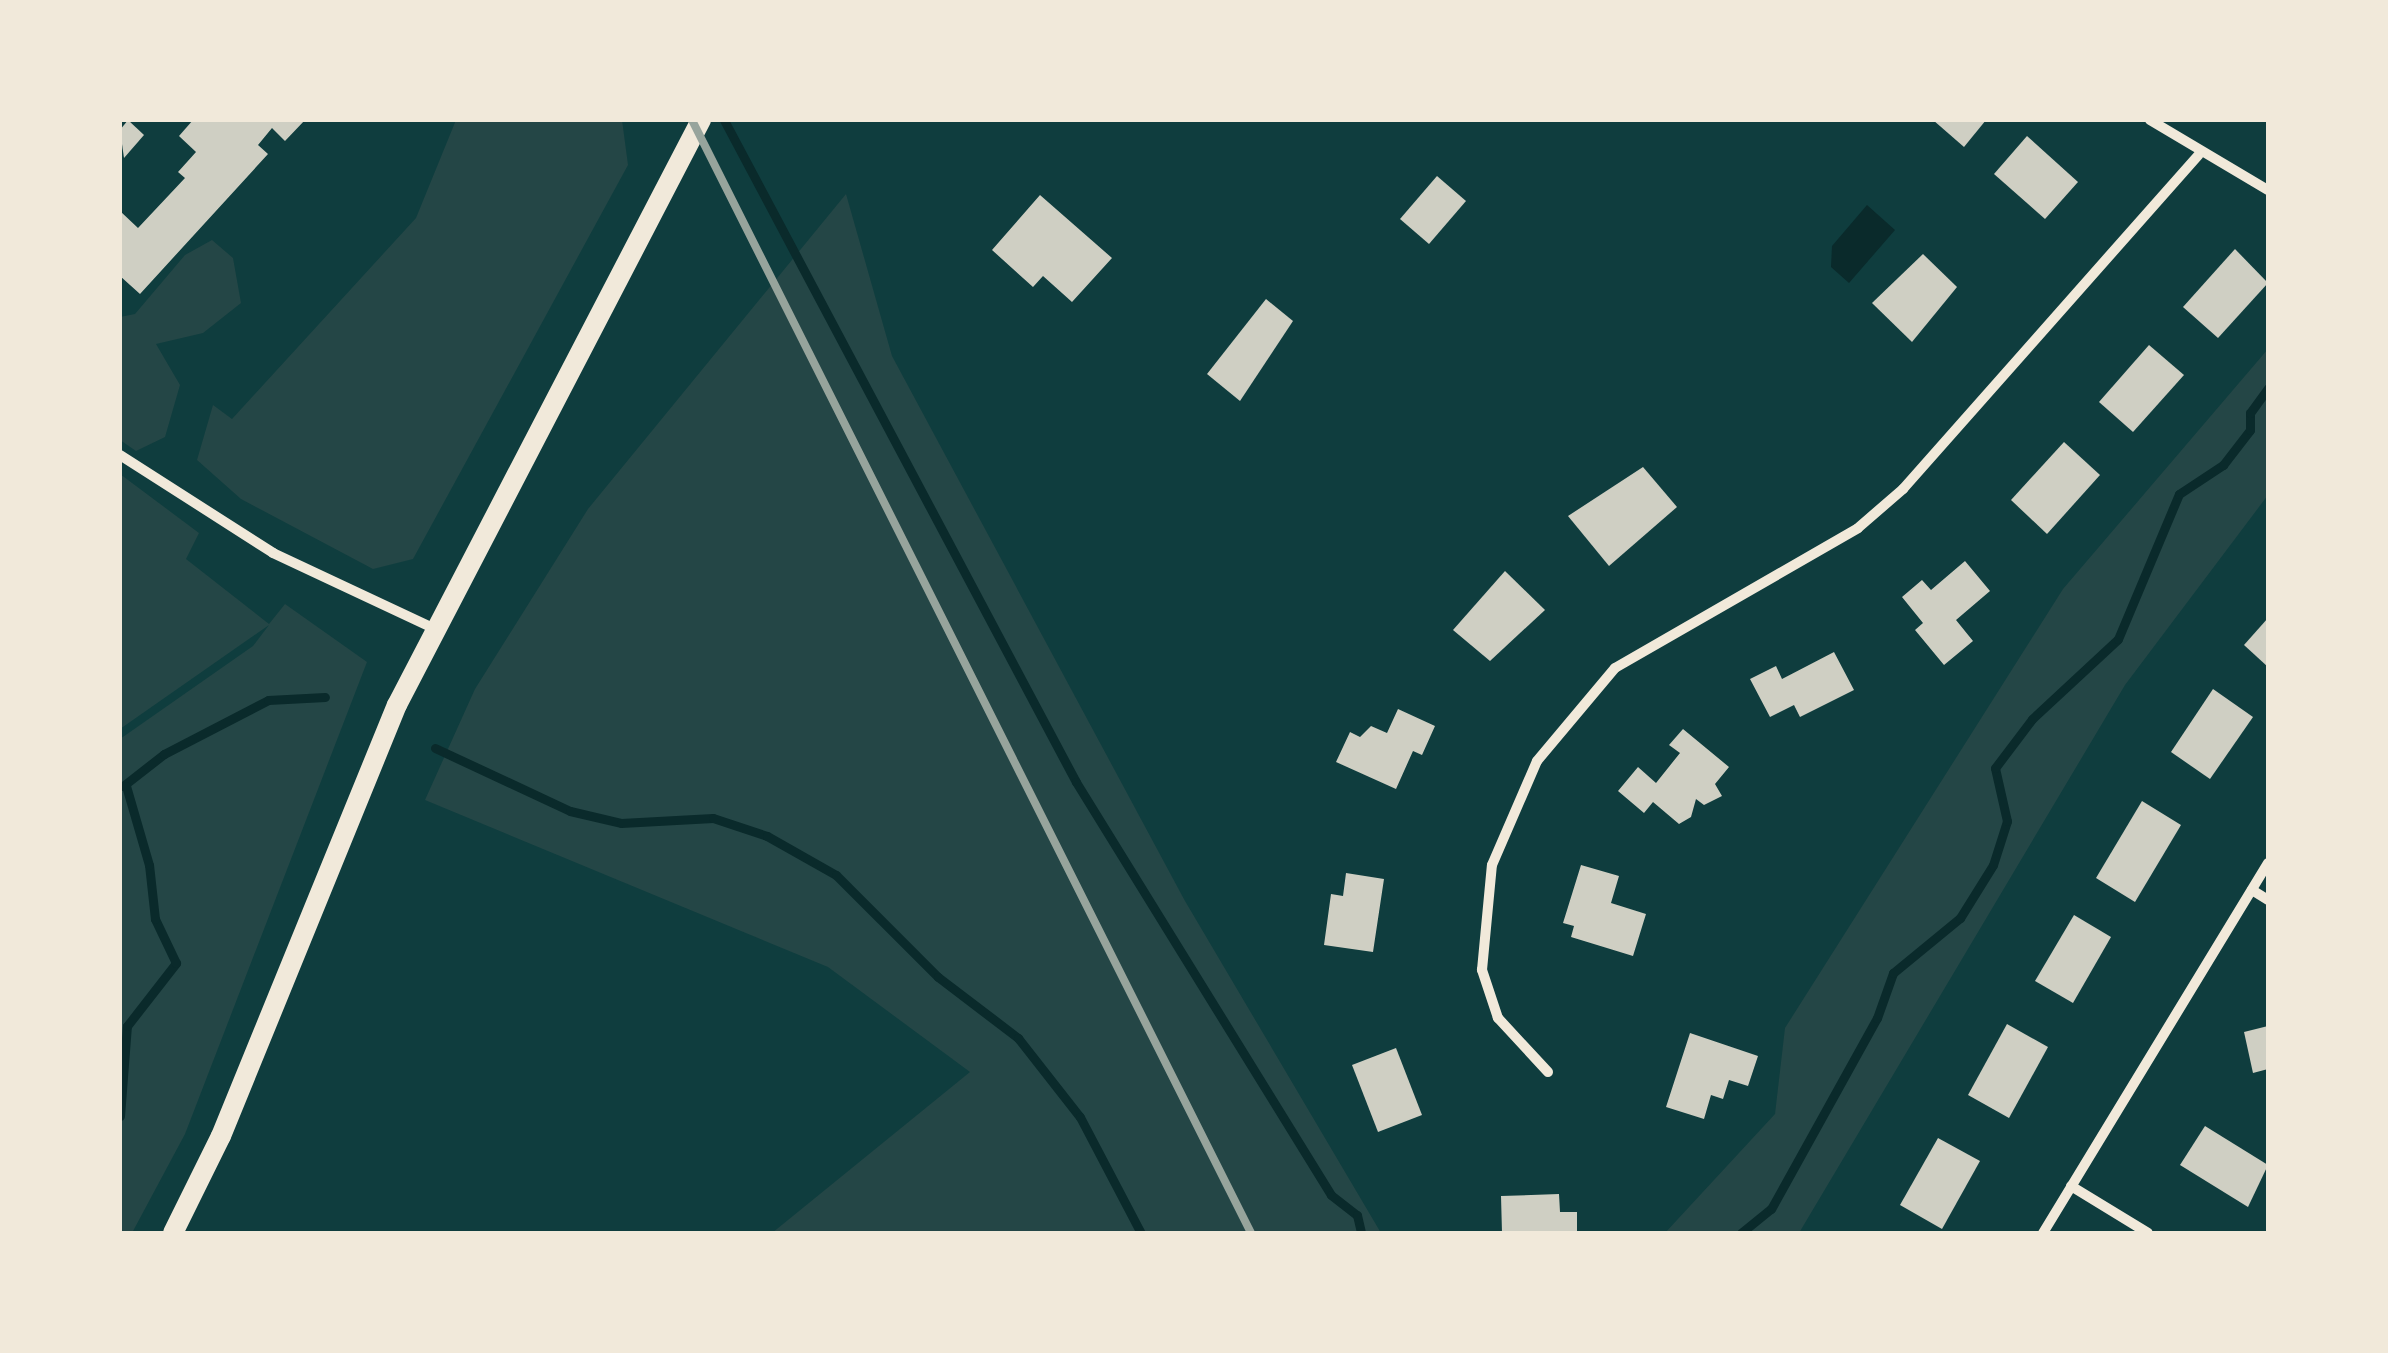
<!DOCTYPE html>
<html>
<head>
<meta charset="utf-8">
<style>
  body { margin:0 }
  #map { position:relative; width:2388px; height:1353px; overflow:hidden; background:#0f3d3e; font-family:"Noto Serif",serif }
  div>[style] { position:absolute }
  .green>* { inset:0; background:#244646 }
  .water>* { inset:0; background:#0a2a2b }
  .stream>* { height:9px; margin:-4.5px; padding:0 4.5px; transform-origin:4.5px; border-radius:4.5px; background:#0a2a2b }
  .building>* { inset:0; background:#cfcfc3 }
  .minor>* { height:10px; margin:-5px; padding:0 5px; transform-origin:5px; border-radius:5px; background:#f1e9da }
  .secondary>* { height:20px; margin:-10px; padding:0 10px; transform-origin:10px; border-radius:10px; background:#f1e9da }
  .rail>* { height:8px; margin:-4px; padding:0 4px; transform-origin:4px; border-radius:4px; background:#97a49c }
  span { translate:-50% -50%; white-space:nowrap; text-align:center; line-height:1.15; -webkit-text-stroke:10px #f1e9da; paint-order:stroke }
  .frame { position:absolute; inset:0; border:122px solid #f1e9da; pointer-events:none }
</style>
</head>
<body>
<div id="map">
  <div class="green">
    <div style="clip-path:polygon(456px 120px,622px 120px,628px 165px,413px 559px,373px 569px,241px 499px,197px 460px,213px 405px,232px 419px,416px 218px)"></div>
    <div style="clip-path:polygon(846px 194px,892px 356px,1185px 901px,1381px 1233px,772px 1233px,970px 1072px,828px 967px,425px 800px,475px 689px,588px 509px)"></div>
    <div style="clip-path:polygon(212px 240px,233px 258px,241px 303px,203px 333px,156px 344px,180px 385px,165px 437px,136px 451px,120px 440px,120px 317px,135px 314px,185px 255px)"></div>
    <div style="clip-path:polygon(2268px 349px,2268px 495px,2125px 685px,1799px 1233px,1665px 1233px,1775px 1114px,1785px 1028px,2063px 589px)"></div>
    <div style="clip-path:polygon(120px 474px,199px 533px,186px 559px,269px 624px,285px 604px,367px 662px,185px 1134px,132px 1233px,120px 1233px,120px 739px,253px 646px,269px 625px,120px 729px)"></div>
  </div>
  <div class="water">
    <div style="clip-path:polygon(1867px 205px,1895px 230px,1849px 283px,1831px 267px,1832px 246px)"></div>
  </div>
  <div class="stream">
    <div style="left:724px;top:120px;width:750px;rotate:62deg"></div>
    <div style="left:1076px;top:782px;width:485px;rotate:58.3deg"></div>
    <div style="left:1331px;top:1195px;width:33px;rotate:38deg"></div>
    <div style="left:1357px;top:1215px;width:18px;rotate:77deg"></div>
    <div style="left:435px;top:748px;width:149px;rotate:25deg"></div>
    <div style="left:570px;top:811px;width:52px;rotate:13.2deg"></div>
    <div style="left:621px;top:823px;width:92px;rotate:-3.1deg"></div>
    <div style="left:713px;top:818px;width:57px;rotate:18.4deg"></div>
    <div style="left:767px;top:836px;width:79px;rotate:29.5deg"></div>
    <div style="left:836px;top:875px;width:144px;rotate:45deg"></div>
    <div style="left:938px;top:977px;width:101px;rotate:37.3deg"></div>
    <div style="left:1018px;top:1038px;width:100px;rotate:51.9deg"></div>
    <div style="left:1080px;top:1117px;width:131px;rotate:62.3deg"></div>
    <div style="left:123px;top:786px;width:52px;rotate:-38deg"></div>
    <div style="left:164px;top:754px;width:117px;rotate:-27.4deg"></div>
    <div style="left:268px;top:700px;width:57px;rotate:-3deg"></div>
    <div style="left:120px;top:1116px;width:90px;rotate:-85.6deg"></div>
    <div style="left:127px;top:1026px;width:80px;rotate:-52.1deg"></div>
    <div style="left:176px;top:963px;width:49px;rotate:-115.5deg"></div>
    <div style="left:155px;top:919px;width:54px;rotate:-96.3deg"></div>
    <div style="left:149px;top:865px;width:82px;rotate:-106.2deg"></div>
    <div style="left:1741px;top:1233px;width:38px;rotate:-39deg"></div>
    <div style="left:1771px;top:1209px;width:218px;rotate:-61deg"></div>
    <div style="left:1877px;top:1018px;width:48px;rotate:-70.4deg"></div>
    <div style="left:1893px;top:973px;width:87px;rotate:-39.4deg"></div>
    <div style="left:1960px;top:918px;width:62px;rotate:-58.1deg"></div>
    <div style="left:1993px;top:865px;width:46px;rotate:-72.3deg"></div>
    <div style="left:2007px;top:821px;width:54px;rotate:-102.8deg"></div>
    <div style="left:1995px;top:768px;width:61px;rotate:-52.9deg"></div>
    <div style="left:2032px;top:719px;width:117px;rotate:-42.9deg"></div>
    <div style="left:2118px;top:639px;width:157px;rotate:-67.2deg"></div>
    <div style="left:2179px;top:494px;width:53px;rotate:-33.4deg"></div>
    <div style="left:2223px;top:465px;width:44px;rotate:-52.4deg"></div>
    <div style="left:2250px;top:430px;width:17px;rotate:-90deg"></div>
    <div style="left:2250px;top:413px;width:31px;rotate:-54deg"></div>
  </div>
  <div class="building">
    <div style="clip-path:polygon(128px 120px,144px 135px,124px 158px,120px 130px)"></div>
    <div style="clip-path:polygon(193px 120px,305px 120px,285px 141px,272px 128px,258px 145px,268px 154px,140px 294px,120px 276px,120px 211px,138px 228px,185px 178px,178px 172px,196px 152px,179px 136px)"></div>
    <div style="clip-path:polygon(1933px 120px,1986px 120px,1964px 147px)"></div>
    <div style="clip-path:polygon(2027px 136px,2078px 182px,2045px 219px,1994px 174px)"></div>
    <div style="clip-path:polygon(1437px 176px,1466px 201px,1429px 244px,1400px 219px)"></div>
    <div style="clip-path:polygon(1040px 195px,1112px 258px,1072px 302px,1043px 276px,1033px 287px,992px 250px)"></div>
    <div style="clip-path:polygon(2235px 249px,2268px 283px,2218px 338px,2183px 307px)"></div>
    <div style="clip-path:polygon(1923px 254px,1957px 287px,1912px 342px,1872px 303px)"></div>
    <div style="clip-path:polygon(1266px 299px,1293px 321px,1240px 401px,1207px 374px)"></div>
    <div style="clip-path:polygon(2149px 345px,2184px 375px,2133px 432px,2099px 402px)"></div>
    <div style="clip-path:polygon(2064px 442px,2100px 475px,2047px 534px,2011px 500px)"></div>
    <div style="clip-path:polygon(1643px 467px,1677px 507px,1609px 566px,1568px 516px)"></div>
    <div style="clip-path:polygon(1965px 561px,1990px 591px,1956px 620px,1973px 641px,1944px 665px,1915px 630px,1923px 623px,1902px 597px,1922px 580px,1931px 590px)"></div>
    <div style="clip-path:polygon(1505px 571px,1545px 610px,1490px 661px,1453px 630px)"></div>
    <div style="clip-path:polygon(2268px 618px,2268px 667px,2244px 645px)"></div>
    <div style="clip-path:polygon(1834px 652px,1854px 690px,1800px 717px,1794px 705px,1770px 717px,1750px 679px,1776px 666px,1782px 679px)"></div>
    <div style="clip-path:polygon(2213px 689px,2253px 717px,2210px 779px,2171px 752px)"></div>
    <div style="clip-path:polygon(1398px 709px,1435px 726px,1422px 755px,1413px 751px,1396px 789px,1336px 762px,1350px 732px,1360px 737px,1371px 726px,1387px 733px)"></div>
    <div style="clip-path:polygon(1683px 729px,1729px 767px,1715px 784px,1722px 796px,1704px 805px,1696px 799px,1691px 817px,1679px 824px,1653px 802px,1644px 813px,1618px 791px,1638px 767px,1656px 783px,1680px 753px,1669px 745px)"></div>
    <div style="clip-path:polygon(2142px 801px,2181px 825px,2135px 902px,2096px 878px)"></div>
    <div style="clip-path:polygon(1581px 865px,1619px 876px,1611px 903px,1646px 914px,1633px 956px,1571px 937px,1574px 926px,1563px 923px)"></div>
    <div style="clip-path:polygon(1346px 873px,1384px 879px,1373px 952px,1324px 945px,1331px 894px,1343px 896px)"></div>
    <div style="clip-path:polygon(2074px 915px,2111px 937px,2073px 1003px,2035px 981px)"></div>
    <div style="clip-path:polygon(2007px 1024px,2048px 1047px,2009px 1118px,1968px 1095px)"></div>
    <div style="clip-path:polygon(2268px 1026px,2268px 1069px,2253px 1073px,2244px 1032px)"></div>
    <div style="clip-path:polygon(1690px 1033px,1758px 1056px,1748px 1086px,1729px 1080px,1723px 1099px,1711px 1095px,1704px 1119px,1666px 1107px)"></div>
    <div style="clip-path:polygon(1396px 1048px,1422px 1115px,1378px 1132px,1352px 1065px)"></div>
    <div style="clip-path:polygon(2205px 1126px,2268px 1165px,2248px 1207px,2180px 1165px)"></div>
    <div style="clip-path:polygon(1938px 1138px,1980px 1161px,1942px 1229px,1900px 1205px)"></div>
    <div style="clip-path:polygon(1559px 1194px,1560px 1212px,1577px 1212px,1577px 1233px,1502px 1233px,1501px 1196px)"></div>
  </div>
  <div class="minor">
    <div style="left:2150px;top:120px;width:137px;rotate:30.7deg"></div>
    <div style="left:120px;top:455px;width:182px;rotate:32.6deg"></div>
    <div style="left:273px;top:553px;width:179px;rotate:25.1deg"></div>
    <div style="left:2252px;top:890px;width:19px;rotate:32deg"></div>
    <div style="left:1548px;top:1072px;width:74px;rotate:-132.8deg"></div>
    <div style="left:1498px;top:1018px;width:51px;rotate:-108.4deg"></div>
    <div style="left:1482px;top:970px;width:105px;rotate:-84.6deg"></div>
    <div style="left:1492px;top:865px;width:113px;rotate:-66.6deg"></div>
    <div style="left:1537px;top:761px;width:121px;rotate:-50deg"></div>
    <div style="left:1615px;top:668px;width:280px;rotate:-29.9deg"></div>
    <div style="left:1858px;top:528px;width:60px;rotate:-40.9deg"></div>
    <div style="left:1903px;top:489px;width:446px;rotate:-48.5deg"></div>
    <div style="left:2071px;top:1186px;width:90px;rotate:31.4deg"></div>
    <div style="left:2043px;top:1233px;width:433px;rotate:-58.7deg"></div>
  </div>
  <div class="secondary">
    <div style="left:173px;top:1233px;width:108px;rotate:-63.7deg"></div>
    <div style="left:221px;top:1136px;width:466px;rotate:-67.8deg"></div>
    <div style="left:397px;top:705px;width:659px;rotate:-62.54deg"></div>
  </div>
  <div class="rail">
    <div style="left:692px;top:120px;width:1245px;rotate:63.33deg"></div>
  </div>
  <div class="frame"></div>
</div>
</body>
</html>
